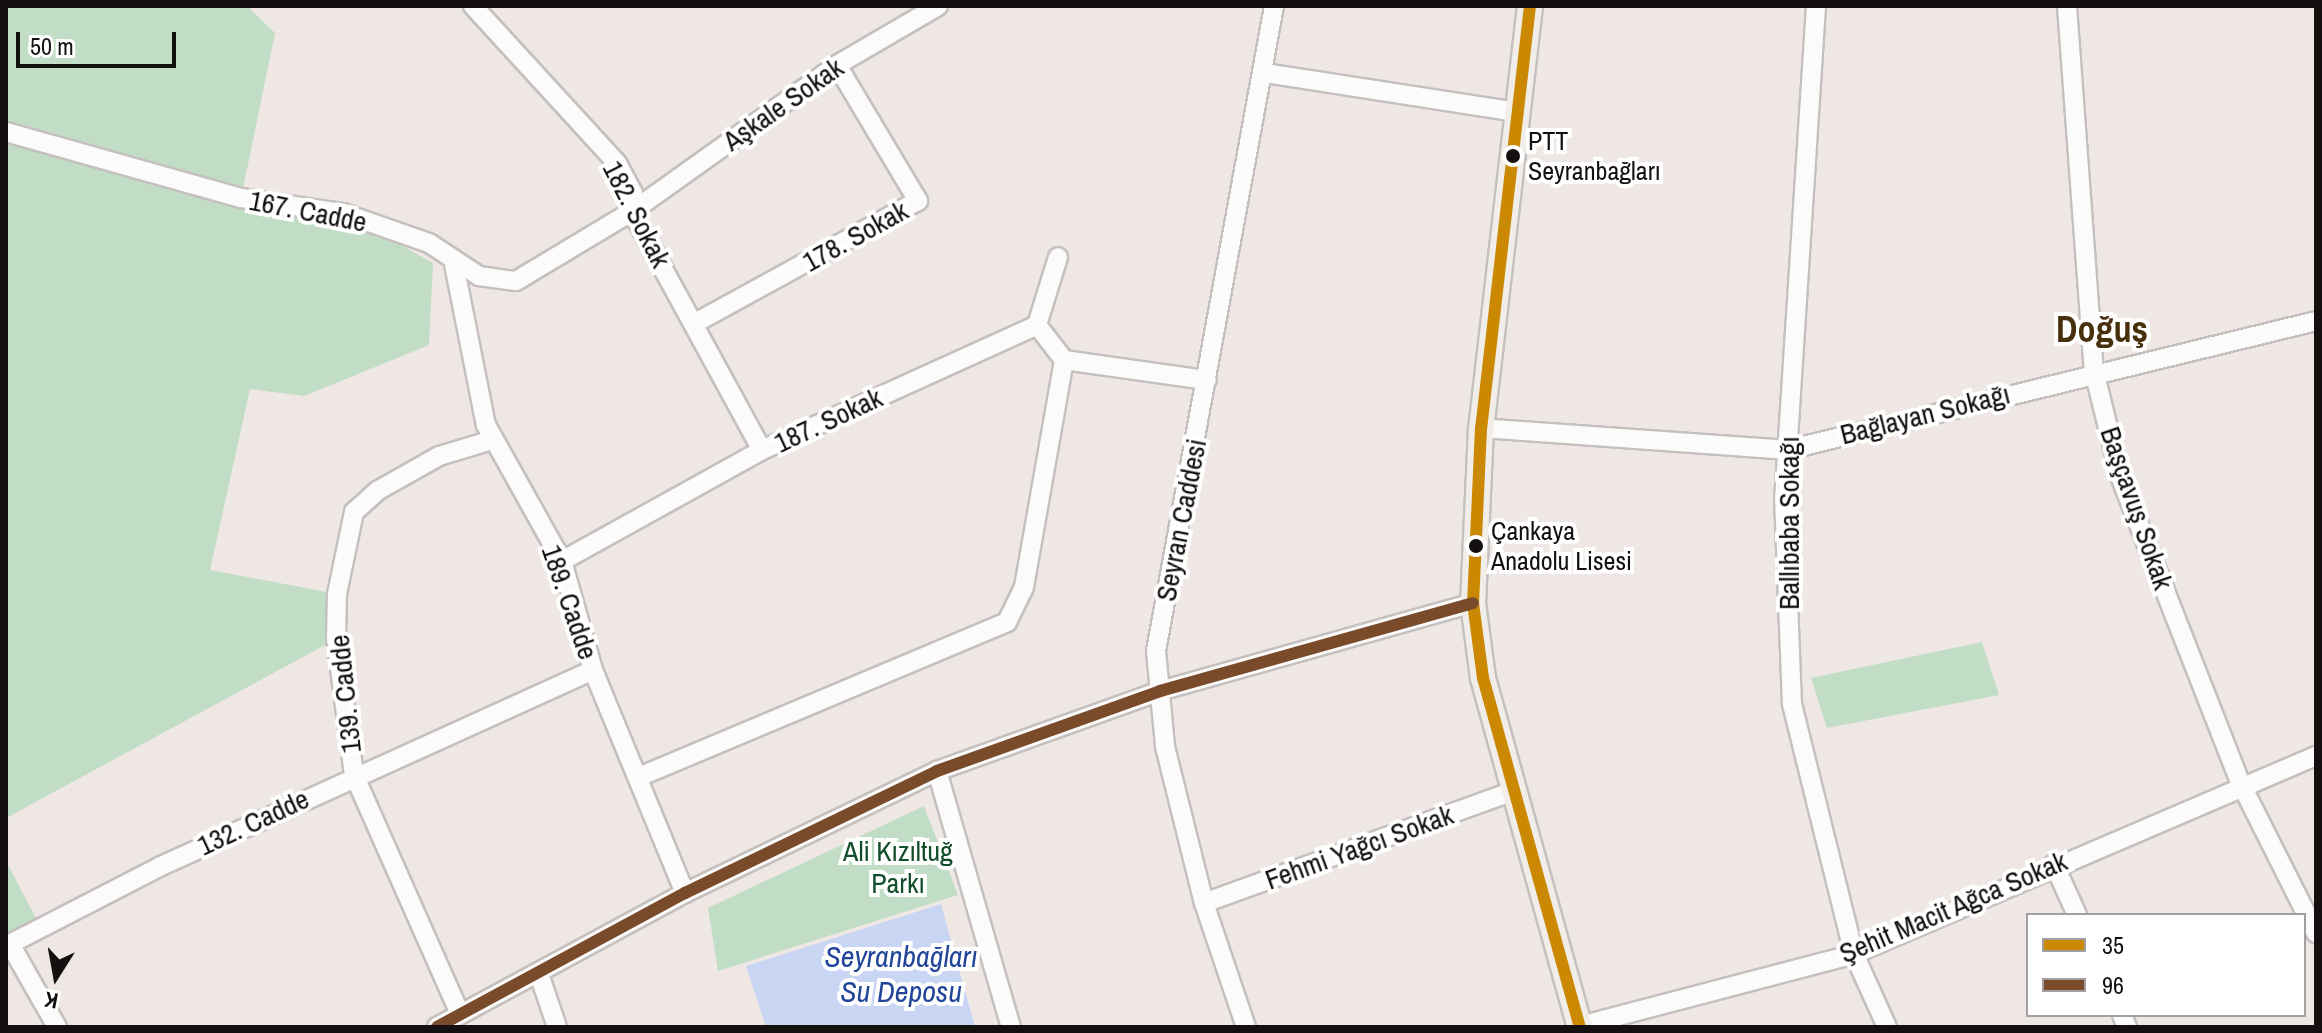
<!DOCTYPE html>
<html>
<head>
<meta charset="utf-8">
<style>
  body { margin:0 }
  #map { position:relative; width:2322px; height:1033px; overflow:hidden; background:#eee7e4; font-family:"Archivo Narrow",sans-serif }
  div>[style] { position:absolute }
  .green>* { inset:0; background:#c1ddc5 }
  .water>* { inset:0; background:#c8d6f3 }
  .roads { filter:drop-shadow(2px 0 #c5c0be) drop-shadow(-2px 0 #c5c0be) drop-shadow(0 2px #c5c0be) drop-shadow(0 -2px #c5c0be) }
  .minor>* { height:18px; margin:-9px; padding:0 9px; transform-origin:9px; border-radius:9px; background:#fcfbfb }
  .secondary>* { height:24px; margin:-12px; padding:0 12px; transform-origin:12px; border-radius:12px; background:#f1ede9 }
  .bus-1>* { height:12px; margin:-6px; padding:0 6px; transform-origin:6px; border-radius:6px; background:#ca8803 }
  .bus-2>* { height:12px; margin:-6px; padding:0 6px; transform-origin:6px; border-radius:6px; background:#7a4b2a }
  .dots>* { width:22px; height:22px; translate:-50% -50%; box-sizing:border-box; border:4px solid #fff; border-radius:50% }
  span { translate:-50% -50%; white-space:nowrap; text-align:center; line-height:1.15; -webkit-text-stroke:8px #fff; paint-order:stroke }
  .bus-label { font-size:26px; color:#14100f }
  .left { translate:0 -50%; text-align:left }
  .street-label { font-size:28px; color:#14100f }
  .park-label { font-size:28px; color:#124e2a }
  .water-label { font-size:30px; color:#214598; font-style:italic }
  .district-label { font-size:36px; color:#49300d; font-weight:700 }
  .frame { position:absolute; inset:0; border:8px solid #14100f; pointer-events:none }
  .legend { position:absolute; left:2026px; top:913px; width:280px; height:104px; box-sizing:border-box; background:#fff; border:2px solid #a19f9f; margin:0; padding:10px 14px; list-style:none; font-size:24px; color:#14100f }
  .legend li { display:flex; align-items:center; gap:16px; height:40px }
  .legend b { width:40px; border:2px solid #a19f9f }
  .north { position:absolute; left:16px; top:937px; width:80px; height:80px; -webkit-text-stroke:6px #fff; paint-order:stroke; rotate:191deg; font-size:22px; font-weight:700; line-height:32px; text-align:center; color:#14100f }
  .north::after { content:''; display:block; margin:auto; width:28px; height:36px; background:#14100f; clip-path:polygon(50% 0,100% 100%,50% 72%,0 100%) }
  .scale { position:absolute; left:16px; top:32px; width:160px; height:36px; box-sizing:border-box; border:4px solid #14100f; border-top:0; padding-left:10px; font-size:24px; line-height:28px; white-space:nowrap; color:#14100f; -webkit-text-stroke:6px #fff; paint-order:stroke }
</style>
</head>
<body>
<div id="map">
  <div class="green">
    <div style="clip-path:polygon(6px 6px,247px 6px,275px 33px,241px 198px,343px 213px,433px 263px,429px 345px,304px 396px,250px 389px,210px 570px,337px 594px,336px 639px,6px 818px)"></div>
    <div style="clip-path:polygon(1982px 642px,1999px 695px,1827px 728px,1811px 678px)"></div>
    <div style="clip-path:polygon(924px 806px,958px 895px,718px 971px,708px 908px)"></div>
    <div style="clip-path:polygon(6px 861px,41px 928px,6px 946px)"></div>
  </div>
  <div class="water">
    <div style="clip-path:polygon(941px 904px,975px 1027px,766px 1027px,746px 966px)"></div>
  </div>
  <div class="roads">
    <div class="minor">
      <div style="left:473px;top:6px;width:213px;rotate:47.5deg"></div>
      <div style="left:617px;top:163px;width:34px;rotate:62deg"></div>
      <div style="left:633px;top:193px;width:28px;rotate:82deg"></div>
      <div style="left:637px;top:221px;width:261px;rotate:61.4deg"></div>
      <div style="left:1816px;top:6px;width:492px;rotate:93.7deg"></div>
      <div style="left:1784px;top:497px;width:207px;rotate:87.8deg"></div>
      <div style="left:1792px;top:704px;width:258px;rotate:76.1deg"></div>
      <div style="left:1854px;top:954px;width:80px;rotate:65.7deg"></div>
      <div style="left:2067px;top:6px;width:366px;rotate:85.8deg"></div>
      <div style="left:2094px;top:371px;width:108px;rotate:76.1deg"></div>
      <div style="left:2120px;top:476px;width:331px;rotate:68.6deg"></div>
      <div style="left:2241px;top:784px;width:167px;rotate:63.3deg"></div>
      <div style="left:1265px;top:73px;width:254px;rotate:8.8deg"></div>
      <div style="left:6px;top:132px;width:244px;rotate:15.7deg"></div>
      <div style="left:241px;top:198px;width:103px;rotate:8.4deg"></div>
      <div style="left:343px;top:213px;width:91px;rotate:19.2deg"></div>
      <div style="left:429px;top:243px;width:60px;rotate:33.4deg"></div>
      <div style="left:479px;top:276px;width:37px;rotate:8deg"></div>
      <div style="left:516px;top:281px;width:138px;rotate:-31deg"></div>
      <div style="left:634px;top:210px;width:249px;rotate:-35.5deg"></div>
      <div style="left:837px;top:65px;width:117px;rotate:-30.3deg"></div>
      <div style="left:454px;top:264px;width:164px;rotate:78.8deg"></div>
      <div style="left:486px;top:425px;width:156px;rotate:60.8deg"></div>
      <div style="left:562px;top:561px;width:113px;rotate:74.1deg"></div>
      <div style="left:593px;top:670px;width:241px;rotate:67.6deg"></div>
      <div style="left:695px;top:323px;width:254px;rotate:-28.7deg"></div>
      <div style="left:918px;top:201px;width:158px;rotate:-120.8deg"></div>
      <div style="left:1064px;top:360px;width:144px;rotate:8deg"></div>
      <div style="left:1481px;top:428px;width:307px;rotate:4.1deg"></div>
      <div style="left:1787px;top:450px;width:545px;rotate:-13.7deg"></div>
      <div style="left:562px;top:561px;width:229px;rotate:-29deg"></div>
      <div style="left:762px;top:450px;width:302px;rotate:-24.4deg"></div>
      <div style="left:1037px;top:325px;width:71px;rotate:-72.8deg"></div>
      <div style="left:937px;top:771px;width:266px;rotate:73.9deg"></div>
      <div style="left:641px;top:776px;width:397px;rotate:-22.8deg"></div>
      <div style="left:1007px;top:622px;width:39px;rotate:-64deg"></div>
      <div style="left:1024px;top:587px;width:230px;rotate:-80deg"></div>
      <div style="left:1064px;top:360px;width:44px;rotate:-127.6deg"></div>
      <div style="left:2054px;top:864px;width:56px;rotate:65.7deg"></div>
      <div style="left:1204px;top:903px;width:329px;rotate:-19.9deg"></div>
      <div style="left:10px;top:944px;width:95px;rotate:60.5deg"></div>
      <div style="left:6px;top:946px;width:174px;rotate:-27.3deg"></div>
      <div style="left:161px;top:866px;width:474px;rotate:-24.4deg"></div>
      <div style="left:539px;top:974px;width:56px;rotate:71.2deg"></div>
      <div style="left:460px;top:1014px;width:261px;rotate:-113.9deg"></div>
      <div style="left:354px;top:775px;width:137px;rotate:-97.5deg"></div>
      <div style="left:336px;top:639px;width:45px;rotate:-88.7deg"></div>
      <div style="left:337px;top:594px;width:84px;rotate:-78.3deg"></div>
      <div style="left:354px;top:512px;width:31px;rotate:-42deg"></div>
      <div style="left:377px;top:491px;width:71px;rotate:-29.4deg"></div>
      <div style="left:439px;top:456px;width:55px;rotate:-16.8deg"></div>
      <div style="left:2122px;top:1015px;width:13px;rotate:67deg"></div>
      <div style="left:1580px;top:1026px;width:283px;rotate:-14.7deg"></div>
      <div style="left:1854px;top:954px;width:503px;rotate:-23.2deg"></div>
      <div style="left:437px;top:1027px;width:282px;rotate:-28.4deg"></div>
      <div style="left:685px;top:893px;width:280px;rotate:-25.8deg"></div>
      <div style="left:937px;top:771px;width:237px;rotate:-19.7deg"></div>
      <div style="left:1160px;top:691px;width:325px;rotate:-15.7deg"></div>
      <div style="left:1246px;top:1027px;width:131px;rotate:-108.7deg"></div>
      <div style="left:1204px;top:903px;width:162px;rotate:-104deg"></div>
      <div style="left:1165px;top:746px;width:95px;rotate:-95.4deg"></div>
      <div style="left:1156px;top:651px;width:656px;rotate:-79.63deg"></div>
    </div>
    <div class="secondary">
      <div style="left:1530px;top:6px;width:425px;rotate:96.6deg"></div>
      <div style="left:1481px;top:428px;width:175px;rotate:92.6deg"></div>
      <div style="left:1473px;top:603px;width:76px;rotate:82.4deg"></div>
      <div style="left:1483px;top:678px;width:362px;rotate:74.5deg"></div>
    </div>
  </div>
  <div class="bus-1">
    <div style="left:1530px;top:6px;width:425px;rotate:96.6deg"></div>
    <div style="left:1481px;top:428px;width:175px;rotate:92.6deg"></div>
    <div style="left:1473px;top:603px;width:76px;rotate:82.4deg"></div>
    <div style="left:1483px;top:678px;width:362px;rotate:74.5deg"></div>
  </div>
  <div class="bus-2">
    <div style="left:437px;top:1027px;width:282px;rotate:-28.4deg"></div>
    <div style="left:685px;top:893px;width:280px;rotate:-25.8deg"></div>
    <div style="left:937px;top:771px;width:237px;rotate:-19.7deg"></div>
    <div style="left:1160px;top:691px;width:325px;rotate:-15.7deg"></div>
  </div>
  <div class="dots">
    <div style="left:1513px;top:156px;background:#14100f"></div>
    <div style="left:1476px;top:546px;background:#14100f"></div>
  </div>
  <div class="bus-label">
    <span class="left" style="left:1528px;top:156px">PTT<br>Seyranbağları</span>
    <span class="left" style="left:1491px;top:546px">Çankaya<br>Anadolu Lisesi</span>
  </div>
  <div class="street-label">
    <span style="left:783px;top:104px;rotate:-35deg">Aşkale Sokak</span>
    <span style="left:308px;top:211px;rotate:11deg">167. Cadde</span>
    <span style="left:637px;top:214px;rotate:63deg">182. Sokak</span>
    <span style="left:855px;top:236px;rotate:-29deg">178. Sokak</span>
    <span style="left:1925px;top:414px;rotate:-14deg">Bağlayan Sokağı</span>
    <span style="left:828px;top:420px;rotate:-25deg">187. Sokak</span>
    <span style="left:2137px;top:508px;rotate:71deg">Başçavuş Sokak</span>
    <span style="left:1181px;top:520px;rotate:-79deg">Seyran Caddesi</span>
    <span style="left:1789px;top:523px;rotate:-90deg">Ballıbaba Sokağı</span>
    <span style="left:570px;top:602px;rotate:71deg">189. Cadde</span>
    <span style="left:345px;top:694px;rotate:-96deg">139. Cadde</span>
    <span style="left:253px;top:822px;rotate:-25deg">132. Cadde</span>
    <span style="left:1359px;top:847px;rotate:-20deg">Fehmi Yağcı Sokak</span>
    <span style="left:1953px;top:907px;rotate:-23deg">Şehit Macit Ağca Sokak</span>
  </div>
  <div class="park-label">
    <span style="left:898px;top:867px">Ali Kızıltuğ<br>Parkı</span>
  </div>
  <div class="water-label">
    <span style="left:901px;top:973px">Seyranbağları<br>Su Deposu</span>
  </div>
  <div class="district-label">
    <span style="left:2102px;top:330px">Doğuş</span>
  </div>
  <div class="frame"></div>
  <ul class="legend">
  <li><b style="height:10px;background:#ca8803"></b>35</li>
  <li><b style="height:10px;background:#7a4b2a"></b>96</li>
  </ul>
  <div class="north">K</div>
  <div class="scale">50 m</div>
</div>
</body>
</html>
